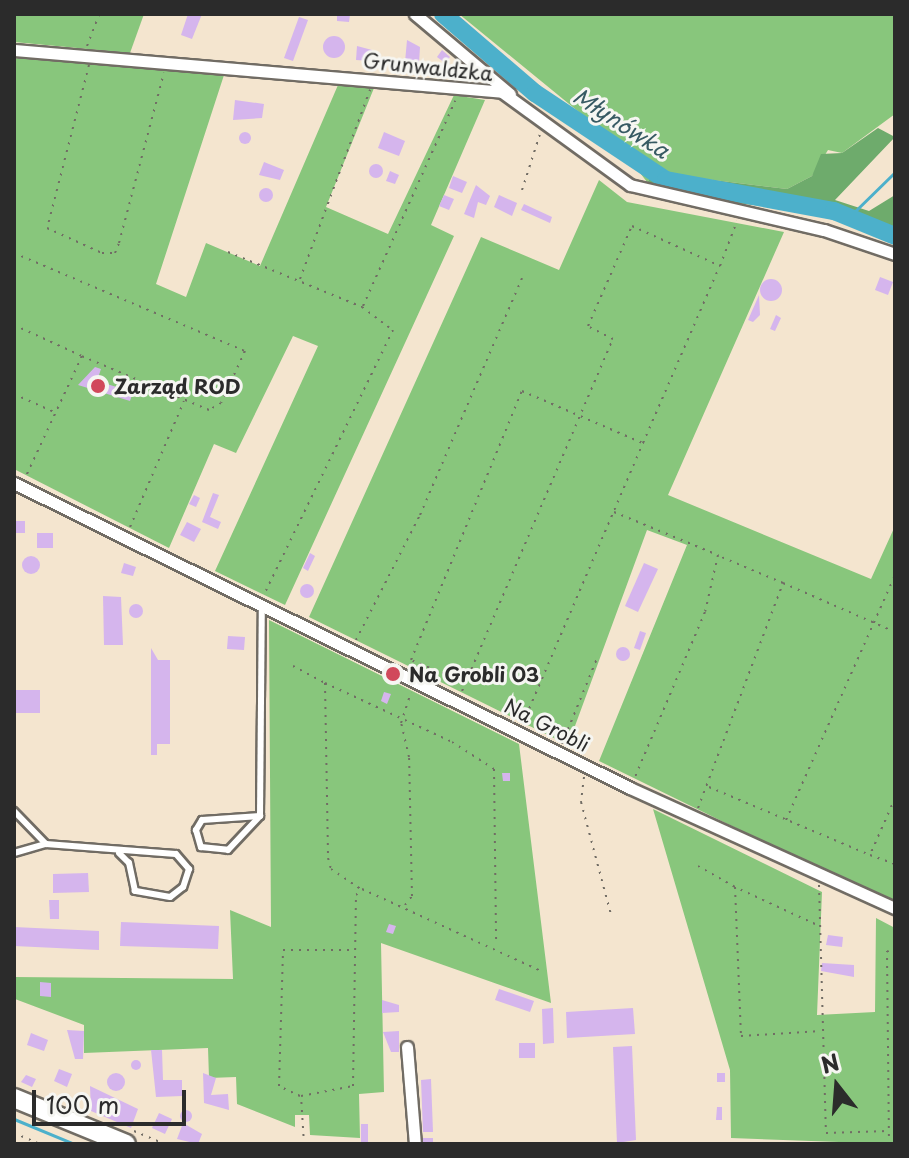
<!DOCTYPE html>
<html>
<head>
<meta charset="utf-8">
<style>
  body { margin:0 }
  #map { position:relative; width:909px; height:1158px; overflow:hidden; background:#f4e5cf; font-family:"Playpen Sans",sans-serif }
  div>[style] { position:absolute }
  .green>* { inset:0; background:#88c67c }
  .forest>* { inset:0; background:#6eab6c }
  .stream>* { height:3px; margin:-1.5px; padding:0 1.5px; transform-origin:1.5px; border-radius:1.5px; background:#4cb0cb }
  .river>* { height:18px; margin:-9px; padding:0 9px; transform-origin:9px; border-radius:9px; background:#4cb0cb }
  .building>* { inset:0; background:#d5b5ed }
  .round { border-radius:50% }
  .path>* { height:2px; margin-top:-1px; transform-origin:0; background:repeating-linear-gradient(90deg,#716c64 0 2px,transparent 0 8px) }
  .roads { filter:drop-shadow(2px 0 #716c64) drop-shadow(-2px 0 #716c64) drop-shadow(0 2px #716c64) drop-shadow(0 -2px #716c64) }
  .service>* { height:6px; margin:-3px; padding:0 3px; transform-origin:3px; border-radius:3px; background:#fff }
  .minor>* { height:11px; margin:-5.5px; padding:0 5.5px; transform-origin:5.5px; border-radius:5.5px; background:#fff }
  .primary>* { height:18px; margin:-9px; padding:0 9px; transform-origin:9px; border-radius:9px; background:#fff }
  .dots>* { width:22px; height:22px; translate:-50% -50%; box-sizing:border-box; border:4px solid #f6f6f2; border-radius:50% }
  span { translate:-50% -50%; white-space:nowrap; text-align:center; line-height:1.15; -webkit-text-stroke:6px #f6f6f2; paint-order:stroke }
  .street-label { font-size:20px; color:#2b2b2b }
  .poi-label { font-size:20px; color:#2b2b2b; font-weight:700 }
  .left { translate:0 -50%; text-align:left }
  .water-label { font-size:22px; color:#375a63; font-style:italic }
  .frame { position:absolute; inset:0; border:16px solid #2b2b2b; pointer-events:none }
  .north { position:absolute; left:797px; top:1046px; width:80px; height:80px; -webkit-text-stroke:6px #f6f6f2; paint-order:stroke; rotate:343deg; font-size:22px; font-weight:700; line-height:32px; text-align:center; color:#2b2b2b }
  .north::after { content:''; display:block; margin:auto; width:28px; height:36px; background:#2b2b2b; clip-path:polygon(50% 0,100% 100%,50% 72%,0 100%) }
  .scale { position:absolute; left:32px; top:1090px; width:154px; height:36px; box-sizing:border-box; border:4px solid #2b2b2b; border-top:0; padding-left:10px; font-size:24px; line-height:28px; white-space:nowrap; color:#2b2b2b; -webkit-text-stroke:6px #f6f6f2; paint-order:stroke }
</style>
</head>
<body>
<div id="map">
  <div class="green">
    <div style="clip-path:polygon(14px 14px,144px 14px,130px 53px,14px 42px)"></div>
    <div style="clip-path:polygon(459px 14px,895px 14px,895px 114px,842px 153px,828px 150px,812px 176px,787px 189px,657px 173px,647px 182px,618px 144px)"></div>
    <div style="clip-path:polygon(14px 58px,224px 75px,156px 284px,186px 297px,206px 243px,260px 266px,338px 85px,374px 88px,326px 207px,388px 234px,454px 95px,485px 100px,431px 225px,454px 236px,285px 605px,215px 571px,318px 346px,293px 336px,236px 453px,214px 444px,169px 548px,14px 469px)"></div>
    <div style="clip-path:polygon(599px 180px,627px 202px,784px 232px,668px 495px,871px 579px,895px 526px,895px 906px,599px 761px,687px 545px,647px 530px,568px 745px,309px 617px,481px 237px,559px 270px)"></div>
    <div style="clip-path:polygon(269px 620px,519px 744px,551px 1003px,381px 943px,384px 1092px,359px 1094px,360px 1138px,310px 1135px,309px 1115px,295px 1115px,295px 1127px,237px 1104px,236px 1077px,209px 1078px,208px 1048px,84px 1053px,84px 1025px,15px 999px,14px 977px,233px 979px,230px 910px,271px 927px)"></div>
    <div style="clip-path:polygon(653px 809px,822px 892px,817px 1015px,875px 1012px,876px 918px,895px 928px,895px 1144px,731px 1138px,730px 1070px)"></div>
  </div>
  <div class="forest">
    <div style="clip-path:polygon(878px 128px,895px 137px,835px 200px,869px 211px,895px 195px,895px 239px,889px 241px,822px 213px,686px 197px,647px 182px,657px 173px,787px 189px,812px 176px,821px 154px,842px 153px)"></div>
  </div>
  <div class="stream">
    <div style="left:849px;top:217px;width:64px;rotate:-44.4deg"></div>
    <div style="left:14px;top:1119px;width:65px;rotate:22.6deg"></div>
  </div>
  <div class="river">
    <div style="left:443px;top:14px;width:121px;rotate:40.7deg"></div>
    <div style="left:535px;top:93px;width:157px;rotate:33.6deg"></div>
    <div style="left:666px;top:180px;width:171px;rotate:10.5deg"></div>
    <div style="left:834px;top:211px;width:66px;rotate:22.3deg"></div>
  </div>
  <div class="building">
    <div style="clip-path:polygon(188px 14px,202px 14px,192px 39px,181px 35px)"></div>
    <div style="clip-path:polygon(337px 14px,350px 15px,349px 22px,337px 21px)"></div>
    <div style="clip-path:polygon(299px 17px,308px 20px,293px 61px,284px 58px)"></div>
    <div class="round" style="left:323px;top:36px;width:22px;height:22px"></div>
    <div style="clip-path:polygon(407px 40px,420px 47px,419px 63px,405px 62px)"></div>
    <div style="clip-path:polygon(357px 46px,372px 50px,371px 61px,356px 60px)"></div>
    <div style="clip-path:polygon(442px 50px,450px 57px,445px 63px,437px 57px)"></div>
    <div style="clip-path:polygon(235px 100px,264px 104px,262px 118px,233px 120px)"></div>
    <div class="round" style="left:239px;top:132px;width:12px;height:12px"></div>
    <div style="clip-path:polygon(384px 132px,405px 141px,399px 156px,378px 148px)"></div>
    <div style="clip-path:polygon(264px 162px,284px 170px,280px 180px,259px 175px)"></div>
    <div class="round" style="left:369px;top:164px;width:14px;height:14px"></div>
    <div style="clip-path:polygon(390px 171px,399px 175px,395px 184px,386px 181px)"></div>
    <div style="clip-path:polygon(453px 176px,467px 182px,462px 193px,449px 188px)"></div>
    <div style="clip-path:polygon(476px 185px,490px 196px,486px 205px,478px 202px,474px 218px,464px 214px)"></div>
    <div class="round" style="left:259px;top:188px;width:14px;height:14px"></div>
    <div style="clip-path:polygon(444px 195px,454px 199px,449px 210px,439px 206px)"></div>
    <div style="clip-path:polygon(499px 195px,517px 203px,512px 216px,494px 207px)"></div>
    <div style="clip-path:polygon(524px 204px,552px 217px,550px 223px,521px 210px)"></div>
    <div style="clip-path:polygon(880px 277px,893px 282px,888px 295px,875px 290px)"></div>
    <div class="round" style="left:760px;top:279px;width:22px;height:22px"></div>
    <div style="clip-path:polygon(759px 295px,760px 315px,753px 322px,748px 320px)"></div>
    <div style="clip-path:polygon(776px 315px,781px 318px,775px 331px,770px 329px)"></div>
    <div style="clip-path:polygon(95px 367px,101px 369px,97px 381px,133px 392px,130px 401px,78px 385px)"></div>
    <div style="clip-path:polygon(213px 493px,219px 495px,210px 517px,221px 522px,218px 529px,202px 522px)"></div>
    <div style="clip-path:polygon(194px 495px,200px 498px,196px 507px,189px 504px)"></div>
    <div style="clip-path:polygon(14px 521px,25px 521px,25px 533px,14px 533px)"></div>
    <div style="clip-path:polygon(187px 522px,201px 529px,194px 542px,180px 535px)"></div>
    <div style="clip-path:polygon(37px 533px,53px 533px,53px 548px,37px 548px)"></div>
    <div style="clip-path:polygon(310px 553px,315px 556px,308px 571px,303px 568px)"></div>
    <div class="round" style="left:22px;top:556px;width:18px;height:18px"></div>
    <div style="clip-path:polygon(124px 563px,136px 567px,133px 576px,121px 573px)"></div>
    <div style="clip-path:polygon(644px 563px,658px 569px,638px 612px,625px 606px)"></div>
    <div class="round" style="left:300px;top:584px;width:14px;height:14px"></div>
    <div style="clip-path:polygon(103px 596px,121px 597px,123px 645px,104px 645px)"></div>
    <div class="round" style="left:129px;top:604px;width:14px;height:14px"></div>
    <div style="clip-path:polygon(640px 631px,646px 633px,640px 650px,634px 648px)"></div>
    <div style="clip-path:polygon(228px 636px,245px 637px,244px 650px,227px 649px)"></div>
    <div class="round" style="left:616px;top:647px;width:14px;height:14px"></div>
    <div style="clip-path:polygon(151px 648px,158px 660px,170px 660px,170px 744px,157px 744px,157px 755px,151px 755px)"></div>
    <div style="clip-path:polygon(14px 690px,40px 690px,40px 713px,14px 713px)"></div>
    <div style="clip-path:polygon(384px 692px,391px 694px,387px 704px,381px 701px)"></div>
    <div style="clip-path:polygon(502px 773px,510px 773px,510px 781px,503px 781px)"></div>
    <div style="clip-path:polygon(88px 873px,89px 892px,53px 893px,53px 874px)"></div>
    <div style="clip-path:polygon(49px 900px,59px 900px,59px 919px,50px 919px)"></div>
    <div style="clip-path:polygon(121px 922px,219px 926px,218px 949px,120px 946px)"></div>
    <div style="clip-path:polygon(389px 924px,396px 926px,393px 934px,386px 932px)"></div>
    <div style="clip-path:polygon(14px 927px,99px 931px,99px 950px,14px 946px)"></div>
    <div style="clip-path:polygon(828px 935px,843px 937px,842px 947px,826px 945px)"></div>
    <div style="clip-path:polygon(822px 963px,854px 965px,854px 977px,821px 971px)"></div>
    <div style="clip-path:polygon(40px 982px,51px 983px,51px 997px,40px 996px)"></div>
    <div style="clip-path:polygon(499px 989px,534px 1001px,530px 1012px,495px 1000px)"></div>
    <div style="clip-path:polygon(382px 1000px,399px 1005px,399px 1012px,382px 1013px)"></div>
    <div style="clip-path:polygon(553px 1008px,554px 1043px,543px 1044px,542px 1009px)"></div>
    <div style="clip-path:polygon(633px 1008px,635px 1034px,567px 1038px,566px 1012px)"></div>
    <div style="clip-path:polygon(67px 1030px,84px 1031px,83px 1059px,75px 1059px)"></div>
    <div style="clip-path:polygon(399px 1031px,399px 1052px,391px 1052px,383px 1032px)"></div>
    <div style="clip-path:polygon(31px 1033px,48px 1040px,44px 1051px,27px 1045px)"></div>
    <div style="clip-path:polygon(519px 1043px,535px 1043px,535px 1058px,519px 1058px)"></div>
    <div style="clip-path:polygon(632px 1046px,636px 1140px,617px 1143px,613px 1047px)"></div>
    <div style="clip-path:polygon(151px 1050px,162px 1050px,163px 1080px,182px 1080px,182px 1096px,156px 1097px)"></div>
    <div class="round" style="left:131px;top:1060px;width:10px;height:10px"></div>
    <div style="clip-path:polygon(59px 1069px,72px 1074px,67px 1087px,54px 1081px)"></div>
    <div class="round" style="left:107px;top:1073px;width:18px;height:18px"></div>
    <div style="clip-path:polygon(203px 1073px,216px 1078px,211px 1095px,228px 1094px,229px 1110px,204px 1103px)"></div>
    <div style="clip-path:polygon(717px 1073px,725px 1073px,725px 1082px,717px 1082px)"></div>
    <div style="clip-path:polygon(26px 1075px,36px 1079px,32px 1087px,21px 1082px)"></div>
    <div style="clip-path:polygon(431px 1079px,433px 1132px,423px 1132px,421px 1080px)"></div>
    <div style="clip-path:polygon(90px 1086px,138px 1109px,131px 1128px,91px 1111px)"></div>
    <div style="clip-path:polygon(717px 1107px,722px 1107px,722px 1120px,716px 1120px)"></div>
    <div class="round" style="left:180px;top:1110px;width:12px;height:12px"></div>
    <div style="clip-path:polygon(159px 1113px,172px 1119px,165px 1134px,152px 1128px)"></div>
    <div style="clip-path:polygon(183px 1123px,202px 1134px,198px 1144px,177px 1139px)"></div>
    <div style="clip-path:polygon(361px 1124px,368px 1124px,368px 1144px,361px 1144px)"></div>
    <div style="clip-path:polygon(423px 1138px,433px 1138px,433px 1144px,423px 1144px)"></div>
  </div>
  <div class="path">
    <div style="left:87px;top:46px;width:34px;rotate:-69deg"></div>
    <div style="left:89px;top:65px;width:168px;rotate:104.4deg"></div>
    <div style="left:47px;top:228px;width:60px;rotate:24.4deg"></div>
    <div style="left:102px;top:253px;width:13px"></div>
    <div style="left:115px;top:253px;width:11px;rotate:-68deg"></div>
    <div style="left:119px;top:243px;width:176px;rotate:-75.2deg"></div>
    <div style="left:522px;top:190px;width:59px;rotate:-72.2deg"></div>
    <div style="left:228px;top:252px;width:145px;rotate:22.3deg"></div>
    <div style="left:362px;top:307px;width:39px;rotate:37deg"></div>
    <div style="left:393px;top:330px;width:292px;rotate:116deg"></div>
    <div style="left:14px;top:253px;width:251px;rotate:23deg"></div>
    <div style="left:245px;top:351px;width:57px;rotate:114.8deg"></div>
    <div style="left:221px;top:403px;width:14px;rotate:150deg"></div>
    <div style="left:209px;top:410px;width:138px;rotate:-157deg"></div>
    <div style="left:300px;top:279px;width:202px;rotate:-69.7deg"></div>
    <div style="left:363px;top:306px;width:225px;rotate:-65.8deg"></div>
    <div style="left:14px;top:325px;width:75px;rotate:24.5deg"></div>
    <div style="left:82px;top:356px;width:132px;rotate:115deg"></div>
    <div style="left:14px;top:394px;width:46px;rotate:24.3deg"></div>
    <div style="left:614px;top:512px;width:113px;rotate:22.5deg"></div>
    <div style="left:718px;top:555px;width:58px;rotate:102.8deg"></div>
    <div style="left:705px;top:612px;width:179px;rotate:113deg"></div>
    <div style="left:130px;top:527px;width:137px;rotate:-66.8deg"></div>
    <div style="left:783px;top:583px;width:122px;rotate:23.6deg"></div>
    <div style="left:356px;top:640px;width:140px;rotate:-62.9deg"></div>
    <div style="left:420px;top:515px;width:258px;rotate:-66.7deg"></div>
    <div style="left:293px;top:666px;width:36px;rotate:28deg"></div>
    <div style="left:325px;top:683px;width:175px;rotate:89deg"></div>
    <div style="left:328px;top:858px;width:11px;rotate:75deg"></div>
    <div style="left:331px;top:869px;width:36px;rotate:34deg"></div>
    <div style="left:325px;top:683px;width:140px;rotate:24.9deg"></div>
    <div style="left:452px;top:742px;width:50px;rotate:32.7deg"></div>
    <div style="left:494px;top:769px;width:176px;rotate:89.3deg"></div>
    <div style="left:466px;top:683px;width:60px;rotate:-157.3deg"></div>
    <div style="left:411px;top:660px;width:291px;rotate:-67.6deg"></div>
    <div style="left:522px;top:391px;width:132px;rotate:23.3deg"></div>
    <div style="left:643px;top:443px;width:192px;rotate:-66.6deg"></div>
    <div style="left:462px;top:691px;width:383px;rotate:-66.8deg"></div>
    <div style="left:613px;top:339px;width:28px;rotate:-153deg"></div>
    <div style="left:588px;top:326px;width:109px;rotate:-66.3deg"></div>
    <div style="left:632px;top:226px;width:97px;rotate:24.4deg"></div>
    <div style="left:720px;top:266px;width:48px;rotate:-69.3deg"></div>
    <div style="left:523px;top:723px;width:305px;rotate:-66.8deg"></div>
    <div style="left:562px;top:744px;width:95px;rotate:-67.8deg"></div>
    <div style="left:584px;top:777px;width:25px;rotate:97deg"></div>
    <div style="left:581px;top:802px;width:117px;rotate:75.1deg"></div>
    <div style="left:709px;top:787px;width:175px;rotate:22.9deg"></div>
    <div style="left:895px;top:798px;width:62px;rotate:113.7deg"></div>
    <div style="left:870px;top:855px;width:27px;rotate:20deg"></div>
    <div style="left:698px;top:808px;width:241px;rotate:-69.3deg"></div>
    <div style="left:783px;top:583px;width:69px;rotate:-157.1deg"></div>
    <div style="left:786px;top:820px;width:268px;rotate:-66deg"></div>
    <div style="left:698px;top:866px;width:43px;rotate:29.6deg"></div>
    <div style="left:819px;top:885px;width:248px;rotate:88.4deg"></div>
    <div style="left:826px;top:1133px;width:62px;rotate:-1.8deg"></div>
    <div style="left:405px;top:905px;width:11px;rotate:-52deg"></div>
    <div style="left:412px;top:896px;width:139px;rotate:-91.2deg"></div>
    <div style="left:409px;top:757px;width:35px;rotate:-103deg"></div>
    <div style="left:401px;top:723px;width:32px;rotate:-72deg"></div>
    <div style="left:815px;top:924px;width:88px;rotate:-155.2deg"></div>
    <div style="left:735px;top:887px;width:149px;rotate:87.7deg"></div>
    <div style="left:741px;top:1036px;width:80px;rotate:-3.6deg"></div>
    <div style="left:300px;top:1096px;width:23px;rotate:-155deg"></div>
    <div style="left:279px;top:1086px;width:136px;rotate:-88.3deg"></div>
    <div style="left:283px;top:950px;width:70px"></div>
    <div style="left:134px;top:1131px;width:33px;rotate:23deg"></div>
    <div style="left:14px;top:1133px;width:28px;rotate:23deg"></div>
    <div style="left:304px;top:1144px;width:48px;rotate:-93.6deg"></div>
    <div style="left:301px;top:1096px;width:53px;rotate:-10.9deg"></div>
    <div style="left:353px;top:1086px;width:191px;rotate:-89.1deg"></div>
    <div style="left:356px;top:895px;width:8px;rotate:-45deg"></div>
    <div style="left:362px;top:889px;width:199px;rotate:24.6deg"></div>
    <div style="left:889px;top:1144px;width:193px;rotate:-90.6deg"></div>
    <div style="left:887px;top:951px;width:9px;rotate:27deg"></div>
  </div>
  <div class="roads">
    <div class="service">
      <div style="left:14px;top:811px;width:46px;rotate:45.9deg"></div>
      <div style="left:46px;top:844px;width:130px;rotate:4.4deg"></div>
      <div style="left:176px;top:854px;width:20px;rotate:49deg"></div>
      <div style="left:189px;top:869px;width:19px;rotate:108deg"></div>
      <div style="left:183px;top:887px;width:16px;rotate:142deg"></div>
      <div style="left:170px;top:897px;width:36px;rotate:-170deg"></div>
      <div style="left:135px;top:891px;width:29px;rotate:-102deg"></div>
      <div style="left:129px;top:863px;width:14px;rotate:-135deg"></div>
      <div style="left:260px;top:816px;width:58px;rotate:176.1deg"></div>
      <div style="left:202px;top:820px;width:12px;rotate:121deg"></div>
      <div style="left:196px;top:830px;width:18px;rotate:74deg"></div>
      <div style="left:201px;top:847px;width:27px;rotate:6deg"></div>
      <div style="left:228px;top:850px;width:47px;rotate:-46.7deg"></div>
      <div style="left:260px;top:816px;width:211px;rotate:-89.5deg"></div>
      <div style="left:14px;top:853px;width:33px;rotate:-16deg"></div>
    </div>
    <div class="minor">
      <div style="left:415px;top:14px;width:124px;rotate:40.1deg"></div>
      <div style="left:14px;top:50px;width:490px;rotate:4.9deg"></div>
      <div style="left:502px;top:92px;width:158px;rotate:36deg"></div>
      <div style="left:630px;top:185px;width:199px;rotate:13.1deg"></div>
      <div style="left:824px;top:230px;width:75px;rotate:18.7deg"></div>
      <div style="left:14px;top:483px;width:687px;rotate:26.34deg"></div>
      <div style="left:630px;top:788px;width:291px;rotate:24.4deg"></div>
      <div style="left:407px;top:1047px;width:97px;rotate:85.3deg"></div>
    </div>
    <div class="primary">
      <div style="left:14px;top:1098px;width:121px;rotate:22.3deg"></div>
    </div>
  </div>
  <div class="dots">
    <div style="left:98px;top:386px;background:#d1495b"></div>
    <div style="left:393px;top:674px;background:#d1495b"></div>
  </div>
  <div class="street-label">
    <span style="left:428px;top:67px;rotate:6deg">Grunwaldzka</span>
    <span style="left:547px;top:725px;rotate:27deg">Na Grobli</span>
  </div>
  <div class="poi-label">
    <span class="left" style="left:114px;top:386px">Zarząd ROD</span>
    <span class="left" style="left:409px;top:674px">Na Grobli 03</span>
  </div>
  <div class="water-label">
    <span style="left:622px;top:122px;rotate:33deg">Młynówka</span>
  </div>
  <div class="frame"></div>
  <div class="north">N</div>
  <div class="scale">100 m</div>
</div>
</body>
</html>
